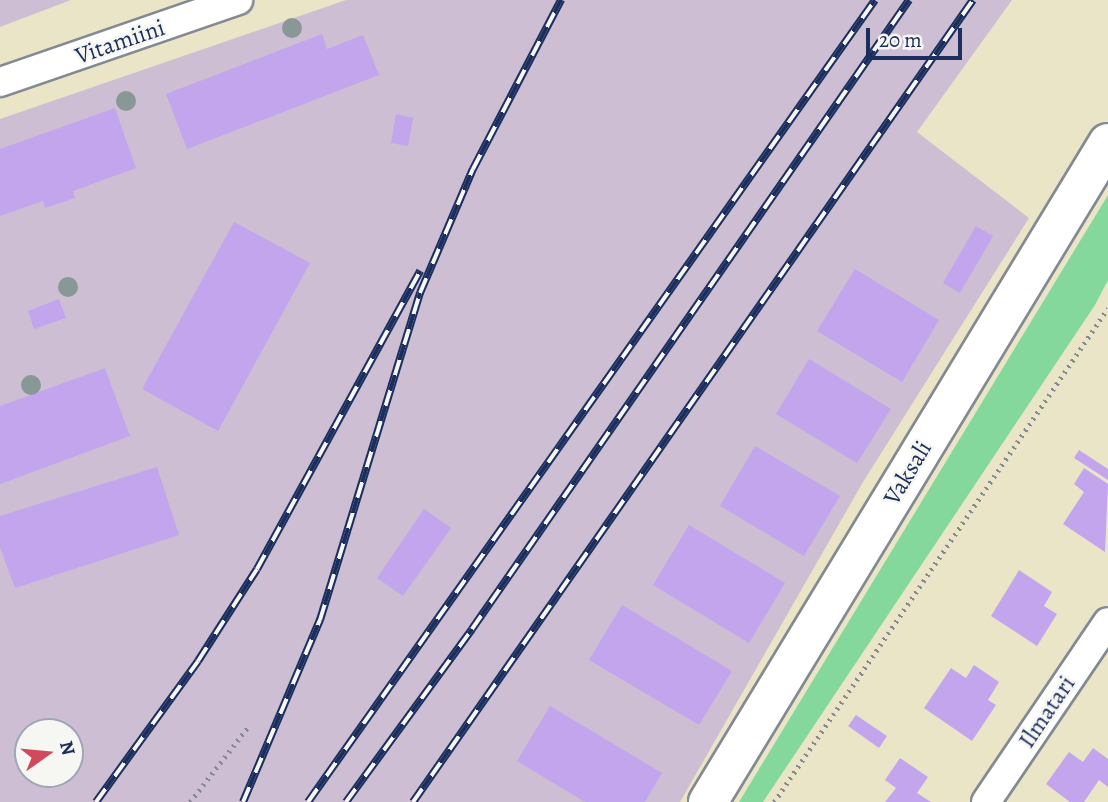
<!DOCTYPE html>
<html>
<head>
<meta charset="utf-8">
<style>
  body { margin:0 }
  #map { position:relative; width:1108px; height:802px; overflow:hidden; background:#ebe5c8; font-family:Alegreya,serif }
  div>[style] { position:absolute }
  .industrial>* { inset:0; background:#cdbed3 }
  .green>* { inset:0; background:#85d89b }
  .building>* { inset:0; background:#c3a5ee }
  .path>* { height:4.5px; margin-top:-2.25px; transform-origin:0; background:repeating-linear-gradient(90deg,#838a93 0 2px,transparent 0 7px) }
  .roads { filter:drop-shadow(2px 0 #838a93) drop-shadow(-2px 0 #838a93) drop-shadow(0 2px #838a93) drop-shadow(0 -2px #838a93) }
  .street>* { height:28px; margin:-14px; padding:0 14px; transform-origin:14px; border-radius:14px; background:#fff }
  .secondary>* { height:38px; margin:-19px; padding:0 19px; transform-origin:19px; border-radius:19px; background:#fff }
  .rail>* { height:8px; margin-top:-4px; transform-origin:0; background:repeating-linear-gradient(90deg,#f6f6f2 0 16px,#1b2f5e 0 32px); box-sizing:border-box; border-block:2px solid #1b2f5e }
  .trees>* { width:20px; height:20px; margin:-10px; border-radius:50%; background:#879896 }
  span { translate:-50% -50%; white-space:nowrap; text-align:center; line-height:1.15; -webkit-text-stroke:5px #f6f6f2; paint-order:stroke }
  .street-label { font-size:24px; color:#1b2f5e }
  .north { position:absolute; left:14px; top:718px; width:70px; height:70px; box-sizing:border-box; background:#f6f6f2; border:2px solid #9ea6b7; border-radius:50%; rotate:75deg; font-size:19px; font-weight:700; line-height:28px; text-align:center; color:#1b2f5e }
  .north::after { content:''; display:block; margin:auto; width:24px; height:32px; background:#d1495b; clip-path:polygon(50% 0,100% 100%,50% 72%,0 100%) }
  .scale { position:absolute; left:866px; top:28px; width:96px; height:32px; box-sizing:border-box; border:4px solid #1b2f5e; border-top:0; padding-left:9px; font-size:21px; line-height:24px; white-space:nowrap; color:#1b2f5e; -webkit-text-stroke:5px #f6f6f2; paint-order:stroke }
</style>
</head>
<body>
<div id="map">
  <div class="industrial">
    <div style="clip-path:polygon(0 0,71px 0,0 27px)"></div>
    <div style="clip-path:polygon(evenodd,346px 0,1012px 0,917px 132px,1029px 218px,863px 482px,680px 802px,0 802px,0 119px,346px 0,28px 732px,70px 732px,70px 774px,28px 774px,28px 732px)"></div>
  </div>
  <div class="green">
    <div style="clip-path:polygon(1108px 195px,1108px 280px,1095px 305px,763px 802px,739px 802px)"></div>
  </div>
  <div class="building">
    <div style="clip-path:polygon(322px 34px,327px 49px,363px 35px,379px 75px,187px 149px,166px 94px)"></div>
    <div style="clip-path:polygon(115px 108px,136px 168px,73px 191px,75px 198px,45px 208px,43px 201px,0 216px,0 149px)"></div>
    <div style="clip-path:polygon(396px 114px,413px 118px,408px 146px,391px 143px)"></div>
    <div style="clip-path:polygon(234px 222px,310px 263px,218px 431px,142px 389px)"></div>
    <div style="clip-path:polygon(976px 226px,993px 236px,960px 293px,943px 283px)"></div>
    <div style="clip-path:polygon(855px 269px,939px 320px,902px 382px,817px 331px)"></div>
    <div style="clip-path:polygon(59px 299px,66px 318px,34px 329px,28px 311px)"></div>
    <div style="clip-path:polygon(809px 359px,891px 409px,857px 463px,776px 414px)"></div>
    <div style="clip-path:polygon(105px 368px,130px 436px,0 484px,0 406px)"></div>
    <div style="clip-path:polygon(755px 446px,840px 496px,804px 556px,720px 506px)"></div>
    <div style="clip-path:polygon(1079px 450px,1108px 469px,1108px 480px,1074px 458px)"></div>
    <div style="clip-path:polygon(157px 467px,179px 535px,15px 588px,0 547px,0 516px)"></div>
    <div style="clip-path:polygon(1084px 468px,1108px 484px,1105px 552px,1063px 524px,1084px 492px,1074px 484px)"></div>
    <div style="clip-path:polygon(424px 509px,451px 528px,403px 596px,377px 578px)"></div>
    <div style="clip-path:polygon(689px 525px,785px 583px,749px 643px,653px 585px)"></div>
    <div style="clip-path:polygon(1019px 570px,1052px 592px,1044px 606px,1057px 614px,1037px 646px,991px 616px)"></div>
    <div style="clip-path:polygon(622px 605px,732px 671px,699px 725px,589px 660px)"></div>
    <div style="clip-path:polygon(974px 665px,999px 682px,988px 700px,996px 705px,972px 741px,924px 708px,951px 668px,966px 678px)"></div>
    <div style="clip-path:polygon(550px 706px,662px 773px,645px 802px,585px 802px,517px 761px)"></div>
    <div style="clip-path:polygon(856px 715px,887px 736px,879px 748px,848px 726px)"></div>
    <div style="clip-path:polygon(1093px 748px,1108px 759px,1108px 787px,1099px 780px,1084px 802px,1070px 802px,1046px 784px,1069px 752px,1083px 762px)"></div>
    <div style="clip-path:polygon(900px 758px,928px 777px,917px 793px,931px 802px,885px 802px,896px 788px,885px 780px)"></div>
  </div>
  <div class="path">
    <div style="left:190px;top:802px;width:95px;rotate:-52.3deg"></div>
    <div style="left:774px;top:802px;width:596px;rotate:-55.94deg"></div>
  </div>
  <div class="roads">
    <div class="street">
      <div style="left:0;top:82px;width:252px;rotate:-19deg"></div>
      <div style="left:986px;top:802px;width:217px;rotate:-55.9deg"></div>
    </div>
    <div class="secondary">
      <div style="left:708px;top:802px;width:771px;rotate:-58.74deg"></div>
    </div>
  </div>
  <div class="rail">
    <div style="left:96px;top:802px;width:174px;rotate:-54.1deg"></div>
    <div style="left:198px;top:661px;width:109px;rotate:-57.3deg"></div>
    <div style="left:257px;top:569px;width:340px;rotate:-61.3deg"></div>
    <div style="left:243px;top:802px;width:198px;rotate:-67.1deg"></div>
    <div style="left:320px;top:620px;width:342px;rotate:-73deg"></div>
    <div style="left:420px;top:293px;width:135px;rotate:-66.9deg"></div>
    <div style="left:473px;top:169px;width:191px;rotate:-62.5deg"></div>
    <div style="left:308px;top:802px;width:982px;rotate:-54.74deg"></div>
    <div style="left:346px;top:802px;width:214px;rotate:-53.9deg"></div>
    <div style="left:472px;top:629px;width:766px;rotate:-55.21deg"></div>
    <div style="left:413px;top:802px;width:978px;rotate:-55.08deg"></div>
  </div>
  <div class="trees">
    <div style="left:292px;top:28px"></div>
    <div style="left:126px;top:101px"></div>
    <div style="left:68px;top:287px"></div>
    <div style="left:31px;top:385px"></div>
  </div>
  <div class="street-label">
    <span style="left:120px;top:42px;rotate:-19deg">Vitamiini</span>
    <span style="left:908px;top:473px;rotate:-59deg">Vaksali</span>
    <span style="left:1047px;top:712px;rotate:-56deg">Ilmatari</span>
  </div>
  <div class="north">N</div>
  <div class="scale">20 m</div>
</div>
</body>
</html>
